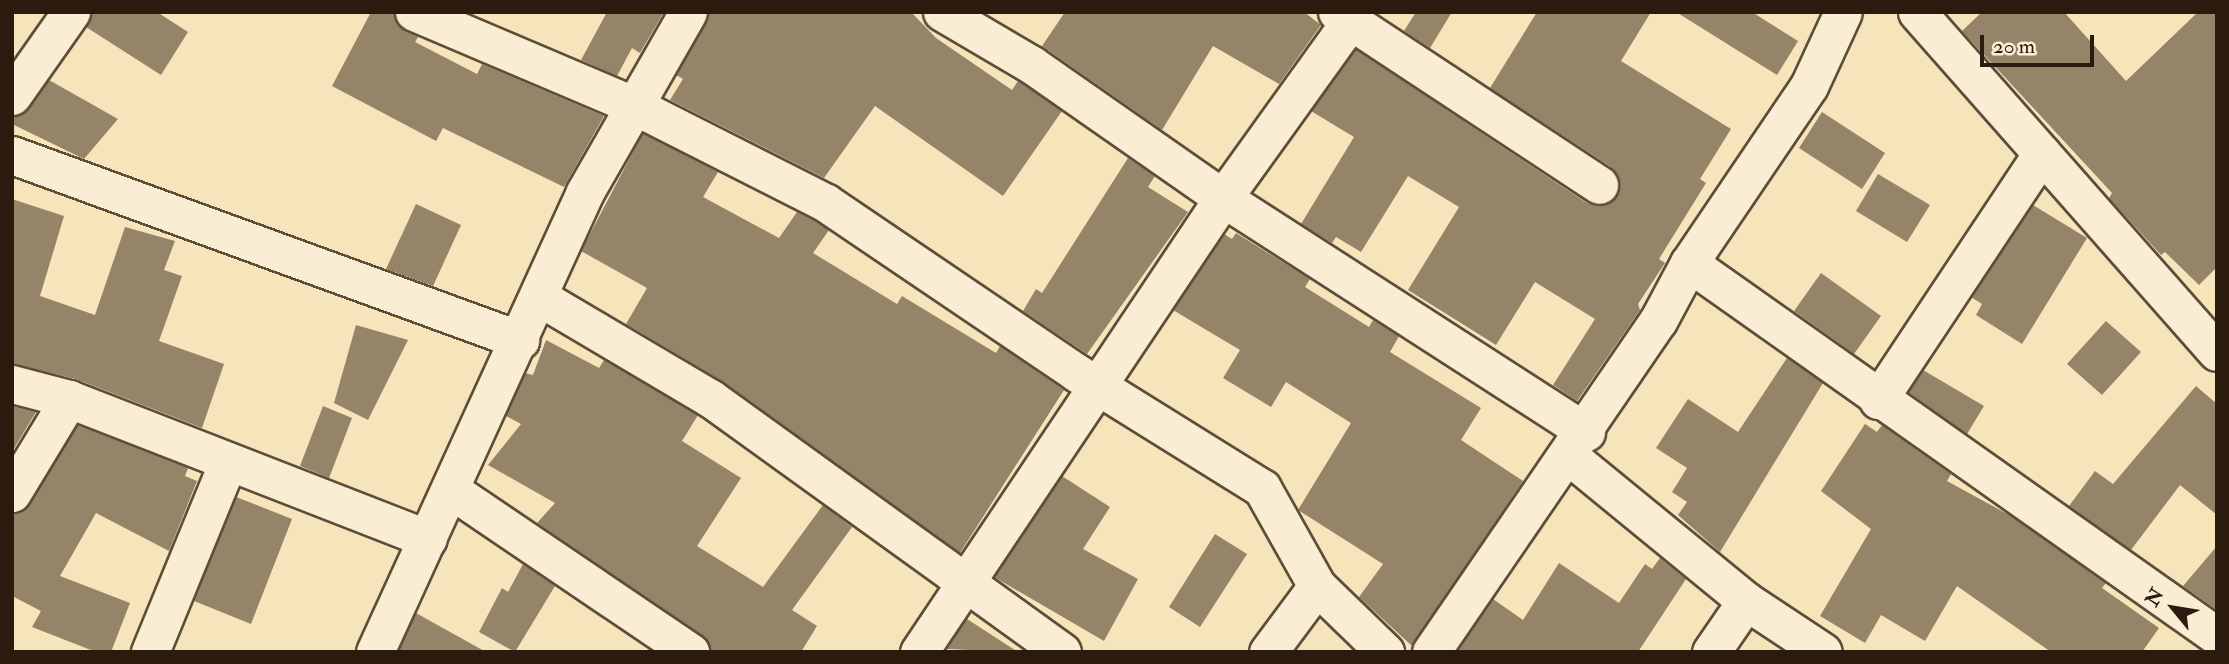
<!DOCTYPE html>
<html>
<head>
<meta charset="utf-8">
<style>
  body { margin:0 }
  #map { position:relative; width:2229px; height:664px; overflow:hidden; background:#f6e4bb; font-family:"IM FELL Double Pica",serif }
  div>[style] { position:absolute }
  .building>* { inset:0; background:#958468 }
  .roads { filter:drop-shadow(2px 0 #5e4d39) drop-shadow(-2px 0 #5e4d39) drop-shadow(0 2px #5e4d39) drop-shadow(0 -2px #5e4d39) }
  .street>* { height:37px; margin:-18.5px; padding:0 18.5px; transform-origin:18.5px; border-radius:18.5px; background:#f9edd3 }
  span { translate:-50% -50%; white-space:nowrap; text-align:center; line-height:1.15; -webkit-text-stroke:5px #f9edd3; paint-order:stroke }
  .frame { position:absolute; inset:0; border:14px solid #2b1b0e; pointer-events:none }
  .north { position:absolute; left:2138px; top:573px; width:70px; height:70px; -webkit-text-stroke:5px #f9edd3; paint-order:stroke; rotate:300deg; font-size:19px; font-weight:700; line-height:28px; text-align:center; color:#2b1b0e }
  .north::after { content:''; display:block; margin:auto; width:24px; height:32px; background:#2b1b0e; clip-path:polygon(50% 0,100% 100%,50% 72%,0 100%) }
  .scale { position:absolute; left:1980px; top:35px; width:114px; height:32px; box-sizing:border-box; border:4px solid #2b1b0e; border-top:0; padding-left:9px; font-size:21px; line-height:24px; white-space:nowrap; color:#2b1b0e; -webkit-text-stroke:5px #f9edd3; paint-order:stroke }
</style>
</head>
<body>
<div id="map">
  <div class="building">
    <div style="clip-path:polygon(92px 12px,157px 12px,188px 32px,161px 75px,86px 27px)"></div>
    <div style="clip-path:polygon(371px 12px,393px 12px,398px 25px,418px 37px,415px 42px,477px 74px,482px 64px,604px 116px,564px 187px,443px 128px,436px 141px,332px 86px)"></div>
    <div style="clip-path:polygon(607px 12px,664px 12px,640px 53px,632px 48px,617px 76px,581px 60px)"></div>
    <div style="clip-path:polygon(709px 12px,911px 12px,936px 38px,1012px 90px,1018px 81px,1062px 111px,1003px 196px,875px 106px,824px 178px,670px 100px,683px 79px,676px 75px)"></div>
    <div style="clip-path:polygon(1065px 12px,1304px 12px,1321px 25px,1279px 84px,1213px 46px,1162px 130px,1042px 46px)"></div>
    <div style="clip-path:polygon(1416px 12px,1452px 12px,1430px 48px,1404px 31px)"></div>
    <div style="clip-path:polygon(1537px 12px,1651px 12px,1621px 61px,1731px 129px,1700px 179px,1706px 183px,1659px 259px,1665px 263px,1638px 304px,1640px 310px,1577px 401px,1553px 385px,1595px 319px,1535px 282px,1496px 345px,1408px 290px,1459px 207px,1408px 176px,1361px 252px,1336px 237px,1332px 243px,1301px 224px,1354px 137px,1311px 111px,1355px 49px,1587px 203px,1598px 206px,1616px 197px,1620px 186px,1611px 167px,1490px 88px)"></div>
    <div style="clip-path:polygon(1676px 12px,1752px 12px,1798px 41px,1777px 75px)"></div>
    <div style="clip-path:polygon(1982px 12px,2064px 12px,2126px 81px,2198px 12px,2217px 12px,2217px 267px,2199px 285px,2165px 252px,2161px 255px,2109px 198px,2112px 193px,1962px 31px)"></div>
    <div style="clip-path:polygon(49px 80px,118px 119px,84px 159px,12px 124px,12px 117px,29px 109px)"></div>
    <div style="clip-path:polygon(1822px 112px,1885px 153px,1862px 189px,1799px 148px)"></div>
    <div style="clip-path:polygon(643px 133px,718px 172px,703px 197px,779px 238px,797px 212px,815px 221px,829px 230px,813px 253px,897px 304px,902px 296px,996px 353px,1000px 346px,1064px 390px,960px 553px,722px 381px,626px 324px,647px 288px,581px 251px)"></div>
    <div style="clip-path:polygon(1128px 158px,1155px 176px,1148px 187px,1188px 212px,1087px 354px,1023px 311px,1036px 289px,1042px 293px)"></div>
    <div style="clip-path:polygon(1878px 174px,1930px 205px,1907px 242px,1856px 211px)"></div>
    <div style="clip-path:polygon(12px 199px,64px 216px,40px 296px,95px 315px,125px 227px,175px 241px,164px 270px,182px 276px,159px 341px,224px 364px,202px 428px,76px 379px,12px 364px)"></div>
    <div style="clip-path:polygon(416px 204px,461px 225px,433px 286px,386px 269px)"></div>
    <div style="clip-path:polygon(2033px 205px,2087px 238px,2022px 344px,1976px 315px,1982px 304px,1971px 297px)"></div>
    <div style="clip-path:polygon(1236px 233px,1310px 279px,1305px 287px,1369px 327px,1373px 320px,1399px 336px,1390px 352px,1481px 408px,1461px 440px,1523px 481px,1412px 646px,1359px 597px,1383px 564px,1298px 510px,1351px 423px,1286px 382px,1271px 407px,1223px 378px,1240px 350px,1173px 310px,1224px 234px,1232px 239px)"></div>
    <div style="clip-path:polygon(1821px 273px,1881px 316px,1854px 354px,1794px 311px)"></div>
    <div style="clip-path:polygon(2106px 321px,2141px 352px,2102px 395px,2067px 364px)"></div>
    <div style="clip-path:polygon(356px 325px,408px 340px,368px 420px,334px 403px)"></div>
    <div style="clip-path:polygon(546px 340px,599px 368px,604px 360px,698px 415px,682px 441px,741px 478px,697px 546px,763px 587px,823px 505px,852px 527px,792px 610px,817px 626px,801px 652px,711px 652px,702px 635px,537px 523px,555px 503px,488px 465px,521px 424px,506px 416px,525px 373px,533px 375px)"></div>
    <div style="clip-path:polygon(1787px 358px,1823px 383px,1720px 552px,1678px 515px,1687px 502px,1672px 492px,1687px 468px,1656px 448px,1688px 399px,1738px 432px)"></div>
    <div style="clip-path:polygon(1923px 370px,1984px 406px,1967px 434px,1908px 392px)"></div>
    <div style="clip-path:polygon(2196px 386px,2217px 404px,2217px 515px,2180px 485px,2131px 550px,2069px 506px,2095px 471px,2113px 484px)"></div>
    <div style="clip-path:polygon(12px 406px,36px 412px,12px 452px)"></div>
    <div style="clip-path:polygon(323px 406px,352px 418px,329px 478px,300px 466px)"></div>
    <div style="clip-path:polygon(1865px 424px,1877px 432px,1882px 425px,1951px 474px,1947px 481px,2011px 516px,2106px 583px,2102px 588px,2159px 628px,2142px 652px,2051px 652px,1957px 586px,1925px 641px,1881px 615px,1865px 643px,1820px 616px,1871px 529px,1821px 491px)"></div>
    <div style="clip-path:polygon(78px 425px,188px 468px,185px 476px,197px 481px,169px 551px,96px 513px,60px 576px,130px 603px,111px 652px,96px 652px,32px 627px,41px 611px,12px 596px,12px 514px,30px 504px)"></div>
    <div style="clip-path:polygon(1062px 476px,1110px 507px,1083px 549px,1138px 579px,1104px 641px,994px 577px)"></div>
    <div style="clip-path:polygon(236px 497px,292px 519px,251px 624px,194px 601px)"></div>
    <div style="clip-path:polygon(1215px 534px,1247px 554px,1200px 627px,1169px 607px)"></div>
    <div style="clip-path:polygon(2217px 546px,2217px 610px,2183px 586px)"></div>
    <div style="clip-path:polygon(1660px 558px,1686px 579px,1638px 652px,1457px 652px,1493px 599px,1523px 620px,1559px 563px,1619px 603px,1645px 564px,1652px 569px)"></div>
    <div style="clip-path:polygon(523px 564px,555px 586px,515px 652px,479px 632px,502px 588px,508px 592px)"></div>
    <div style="clip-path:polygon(416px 613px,486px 652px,398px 652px)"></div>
    <div style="clip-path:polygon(967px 619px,1018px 652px,946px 649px)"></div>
  </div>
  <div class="roads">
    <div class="street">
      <div style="left:414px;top:12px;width:238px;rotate:23deg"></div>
      <div style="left:633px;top:105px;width:216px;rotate:26.9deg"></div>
      <div style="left:826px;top:203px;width:303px;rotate:34.1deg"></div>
      <div style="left:1077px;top:373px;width:218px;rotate:31.9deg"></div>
      <div style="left:1262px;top:488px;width:112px;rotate:60.7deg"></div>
      <div style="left:942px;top:12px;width:104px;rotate:30.5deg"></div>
      <div style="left:1032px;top:65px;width:233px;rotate:34.9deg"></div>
      <div style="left:1223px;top:198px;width:432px;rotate:32.8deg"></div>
      <div style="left:1337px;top:12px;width:314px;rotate:33.4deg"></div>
      <div style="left:1917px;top:12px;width:453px;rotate:48.6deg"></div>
      <div style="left:12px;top:96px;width:103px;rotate:-54.9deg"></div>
      <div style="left:12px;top:155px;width:541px;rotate:20.01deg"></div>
      <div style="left:1689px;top:263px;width:646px;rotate:35.24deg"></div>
      <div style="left:539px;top:297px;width:199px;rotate:30.6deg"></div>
      <div style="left:710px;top:398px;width:434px;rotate:35.8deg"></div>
      <div style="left:12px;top:384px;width:59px;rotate:14.7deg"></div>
      <div style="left:69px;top:399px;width:385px;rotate:21.3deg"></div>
      <div style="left:1878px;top:400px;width:296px;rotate:-56.4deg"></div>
      <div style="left:1569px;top:456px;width:229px;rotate:39.3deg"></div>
      <div style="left:1746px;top:601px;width:92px;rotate:33.5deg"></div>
      <div style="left:451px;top:490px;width:289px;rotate:34.1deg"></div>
      <div style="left:12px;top:493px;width:110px;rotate:-58.8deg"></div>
      <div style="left:150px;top:652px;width:205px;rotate:-67.7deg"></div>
      <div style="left:375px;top:652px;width:506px;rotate:-65.46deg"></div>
      <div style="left:585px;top:192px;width:207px;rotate:-60.2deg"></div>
      <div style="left:919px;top:652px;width:546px;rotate:-56.19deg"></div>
      <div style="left:1223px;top:198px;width:218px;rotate:-54.3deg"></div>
      <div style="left:1268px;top:652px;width:82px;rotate:-53.4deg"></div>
      <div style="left:1317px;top:586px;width:95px;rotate:44.1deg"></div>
      <div style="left:1431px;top:652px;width:401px;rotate:-55.6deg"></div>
      <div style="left:1658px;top:321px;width:66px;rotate:-61.9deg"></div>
      <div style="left:1689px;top:263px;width:214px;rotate:-55.9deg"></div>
      <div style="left:1809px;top:86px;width:81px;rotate:-65.3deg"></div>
      <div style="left:1711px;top:652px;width:62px;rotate:-55.5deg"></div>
    </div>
  </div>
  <div class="frame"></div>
  <div class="north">N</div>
  <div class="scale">20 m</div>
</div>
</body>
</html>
